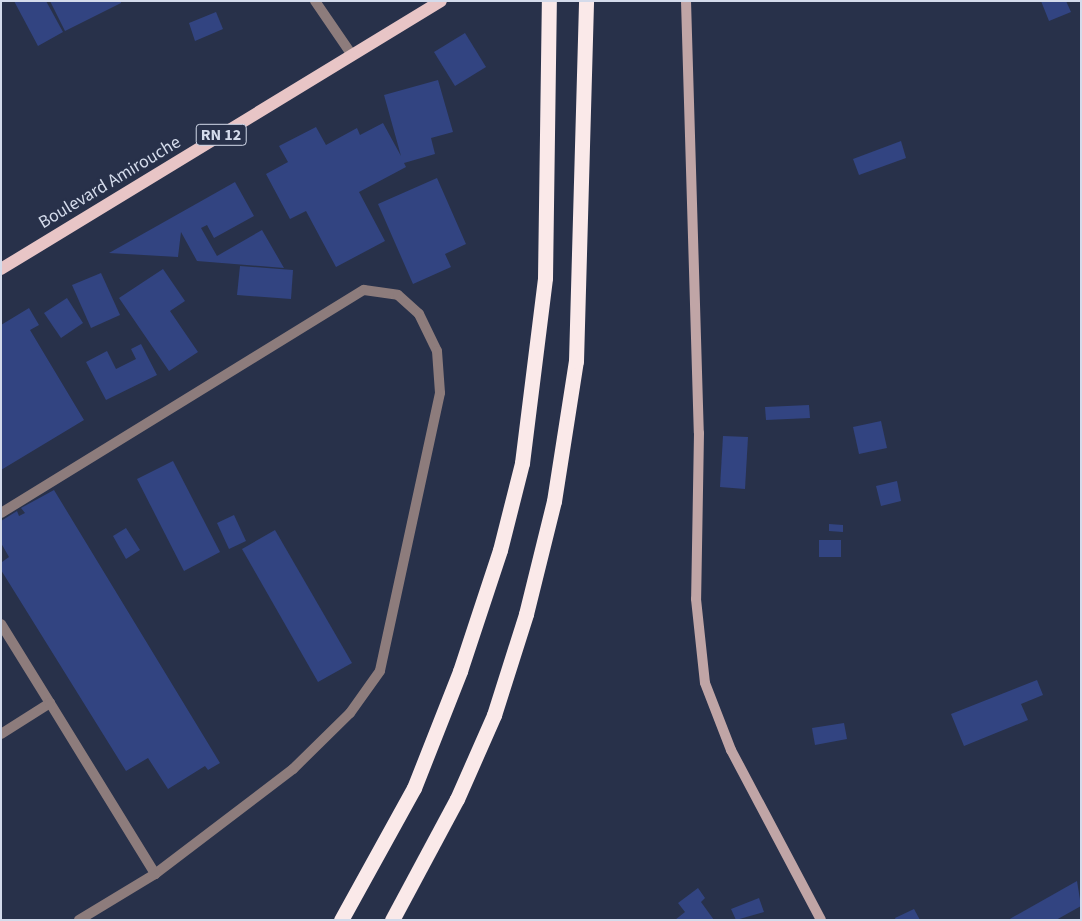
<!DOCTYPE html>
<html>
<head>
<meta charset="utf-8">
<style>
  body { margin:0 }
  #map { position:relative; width:1082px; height:921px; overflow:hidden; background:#28314a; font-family:"Source Sans 3",sans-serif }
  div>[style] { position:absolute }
  .building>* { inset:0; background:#324481 }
  .street>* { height:10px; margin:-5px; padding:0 5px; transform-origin:5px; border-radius:5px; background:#8d7c7c }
  .secondary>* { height:10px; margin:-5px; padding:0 5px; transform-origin:5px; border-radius:5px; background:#c0a5a6 }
  .primary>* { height:12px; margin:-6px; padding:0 6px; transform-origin:6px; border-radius:6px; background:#e8c5c6 }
  .highway>* { height:15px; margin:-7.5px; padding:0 7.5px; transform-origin:7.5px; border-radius:7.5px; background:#fae9e9 }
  span { translate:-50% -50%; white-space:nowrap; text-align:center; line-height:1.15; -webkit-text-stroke:4.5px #28314a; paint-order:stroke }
  .shield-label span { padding:1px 4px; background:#28314a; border:1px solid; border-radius:4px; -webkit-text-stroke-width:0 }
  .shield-label { font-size:16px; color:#d4dbeb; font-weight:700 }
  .street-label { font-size:18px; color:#d4dbeb }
  .frame { position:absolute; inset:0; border:2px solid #d4dbeb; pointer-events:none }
</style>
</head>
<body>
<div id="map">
  <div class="building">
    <div style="clip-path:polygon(14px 1px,46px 1px,63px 32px,38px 46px)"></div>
    <div style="clip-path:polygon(50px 1px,121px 1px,121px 3px,65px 31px)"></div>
    <div style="clip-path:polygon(1041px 1px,1066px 1px,1071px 12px,1049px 21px)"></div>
    <div style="clip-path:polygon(216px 12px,223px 29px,195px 41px,189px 23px)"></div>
    <div style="clip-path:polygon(465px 33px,486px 67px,455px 86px,434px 52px)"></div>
    <div style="clip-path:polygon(438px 80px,453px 132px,431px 138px,435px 154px,404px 163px,406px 167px,359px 192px,385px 241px,336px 267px,306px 211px,290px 219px,266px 174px,288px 162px,279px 146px,316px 127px,326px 145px,357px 128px,360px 135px,383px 123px,401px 156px,384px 95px)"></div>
    <div style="clip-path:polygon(901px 141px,906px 158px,859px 175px,853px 159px)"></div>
    <div style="clip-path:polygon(437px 178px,466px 244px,445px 254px,451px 267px,413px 284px,378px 204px)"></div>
    <div style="clip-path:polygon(235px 182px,254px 216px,214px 238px,207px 225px,201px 228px,217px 256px,262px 230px,284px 268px,197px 261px,181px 232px,178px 257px,109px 253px)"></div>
    <div style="clip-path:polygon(240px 266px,293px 270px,291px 299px,237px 295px)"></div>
    <div style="clip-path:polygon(163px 269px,185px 301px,170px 311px,198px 352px,169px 371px,119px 298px)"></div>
    <div style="clip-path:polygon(101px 273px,120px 315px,91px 328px,72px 285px)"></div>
    <div style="clip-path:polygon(67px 298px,83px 323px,61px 338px,44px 313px)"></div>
    <div style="clip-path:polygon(29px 308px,39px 325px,30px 330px,84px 420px,1px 470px,1px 325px)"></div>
    <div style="clip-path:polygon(141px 344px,157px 375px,106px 400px,86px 362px,107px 351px,116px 369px,136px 359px,131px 349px)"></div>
    <div style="clip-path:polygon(809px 405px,810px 418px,766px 420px,765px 407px)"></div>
    <div style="clip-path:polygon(881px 421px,887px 448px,859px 454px,853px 427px)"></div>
    <div style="clip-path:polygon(723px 436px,748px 437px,745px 489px,720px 487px)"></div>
    <div style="clip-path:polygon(173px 461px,220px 552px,184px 571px,137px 479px)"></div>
    <div style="clip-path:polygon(897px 481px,901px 501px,881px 506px,876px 486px)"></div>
    <div style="clip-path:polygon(54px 490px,220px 763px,208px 770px,205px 766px,168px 789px,148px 758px,126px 771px,1px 570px,2px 562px,9px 557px,1px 543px,1px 521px,17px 511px,19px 516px,25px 513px,21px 508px)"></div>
    <div style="clip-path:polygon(234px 515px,246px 541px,229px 549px,217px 523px)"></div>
    <div style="clip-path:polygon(829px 524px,843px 525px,843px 532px,829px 531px)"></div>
    <div style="clip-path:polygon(126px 528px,140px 550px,126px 559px,113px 536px)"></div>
    <div style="clip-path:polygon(275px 530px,352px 663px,318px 682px,242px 549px)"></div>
    <div style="clip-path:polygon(819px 540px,841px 540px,841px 557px,819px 557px)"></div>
    <div style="clip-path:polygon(1037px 680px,1043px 695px,1021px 704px,1028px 720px,964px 746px,951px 714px)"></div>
    <div style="clip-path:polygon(844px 723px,847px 739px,815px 745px,812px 728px)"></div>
    <div style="clip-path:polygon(1077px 881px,1081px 906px,1056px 920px,1008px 920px)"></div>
    <div style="clip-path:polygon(698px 888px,705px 898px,701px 902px,714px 920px,675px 920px,685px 912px,678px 903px)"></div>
    <div style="clip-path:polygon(759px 898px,764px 912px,736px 920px,731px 909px)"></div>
    <div style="clip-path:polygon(914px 909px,920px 920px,896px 920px,895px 918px)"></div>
  </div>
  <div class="street">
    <div style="left:315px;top:1px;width:65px;rotate:55.6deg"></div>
    <div style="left:1px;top:513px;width:426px;rotate:-31.6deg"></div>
    <div style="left:364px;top:290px;width:34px;rotate:8deg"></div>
    <div style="left:398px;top:295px;width:28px;rotate:42deg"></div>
    <div style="left:419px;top:314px;width:41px;rotate:64.1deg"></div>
    <div style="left:437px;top:351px;width:42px;rotate:85.9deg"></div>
    <div style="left:440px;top:393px;width:284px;rotate:102.2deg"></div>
    <div style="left:380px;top:671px;width:52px;rotate:125.5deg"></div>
    <div style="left:350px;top:713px;width:80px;rotate:135.5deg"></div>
    <div style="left:293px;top:769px;width:173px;rotate:142.7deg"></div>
    <div style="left:1px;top:624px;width:93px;rotate:58.2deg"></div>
    <div style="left:50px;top:703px;width:58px;rotate:147.7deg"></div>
    <div style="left:50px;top:703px;width:201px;rotate:58.4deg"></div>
    <div style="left:155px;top:874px;width:89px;rotate:148.8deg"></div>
  </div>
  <div class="secondary">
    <div style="left:686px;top:1px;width:432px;rotate:88.3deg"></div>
    <div style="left:699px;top:433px;width:166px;rotate:91deg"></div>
    <div style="left:696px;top:599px;width:84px;rotate:83.9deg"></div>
    <div style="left:705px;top:683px;width:72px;rotate:68.8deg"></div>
    <div style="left:731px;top:750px;width:192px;rotate:62.1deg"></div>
  </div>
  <div class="primary">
    <div style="left:1px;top:269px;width:515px;rotate:-31.35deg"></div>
  </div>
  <div class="highway">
    <div style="left:341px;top:920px;width:151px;rotate:-61.1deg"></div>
    <div style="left:414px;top:788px;width:126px;rotate:-68.5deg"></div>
    <div style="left:460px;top:671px;width:127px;rotate:-71.7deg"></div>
    <div style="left:500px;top:550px;width:90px;rotate:-75.8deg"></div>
    <div style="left:522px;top:463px;width:186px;rotate:-82.9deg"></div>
    <div style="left:545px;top:278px;width:277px;rotate:-89.2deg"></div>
    <div style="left:392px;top:920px;width:137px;rotate:-61.8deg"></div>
    <div style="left:457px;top:799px;width:92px;rotate:-66.2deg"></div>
    <div style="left:494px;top:715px;width:106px;rotate:-72.4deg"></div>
    <div style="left:526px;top:614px;width:116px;rotate:-76.1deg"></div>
    <div style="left:554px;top:501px;width:142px;rotate:-81.1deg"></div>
    <div style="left:576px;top:361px;width:360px;rotate:-88.4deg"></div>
  </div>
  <div class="shield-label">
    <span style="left:221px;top:135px">RN 12</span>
  </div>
  <div class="street-label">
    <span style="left:110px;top:183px;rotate:-31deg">Boulevard Amirouche</span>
  </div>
  <div class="frame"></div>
</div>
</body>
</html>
